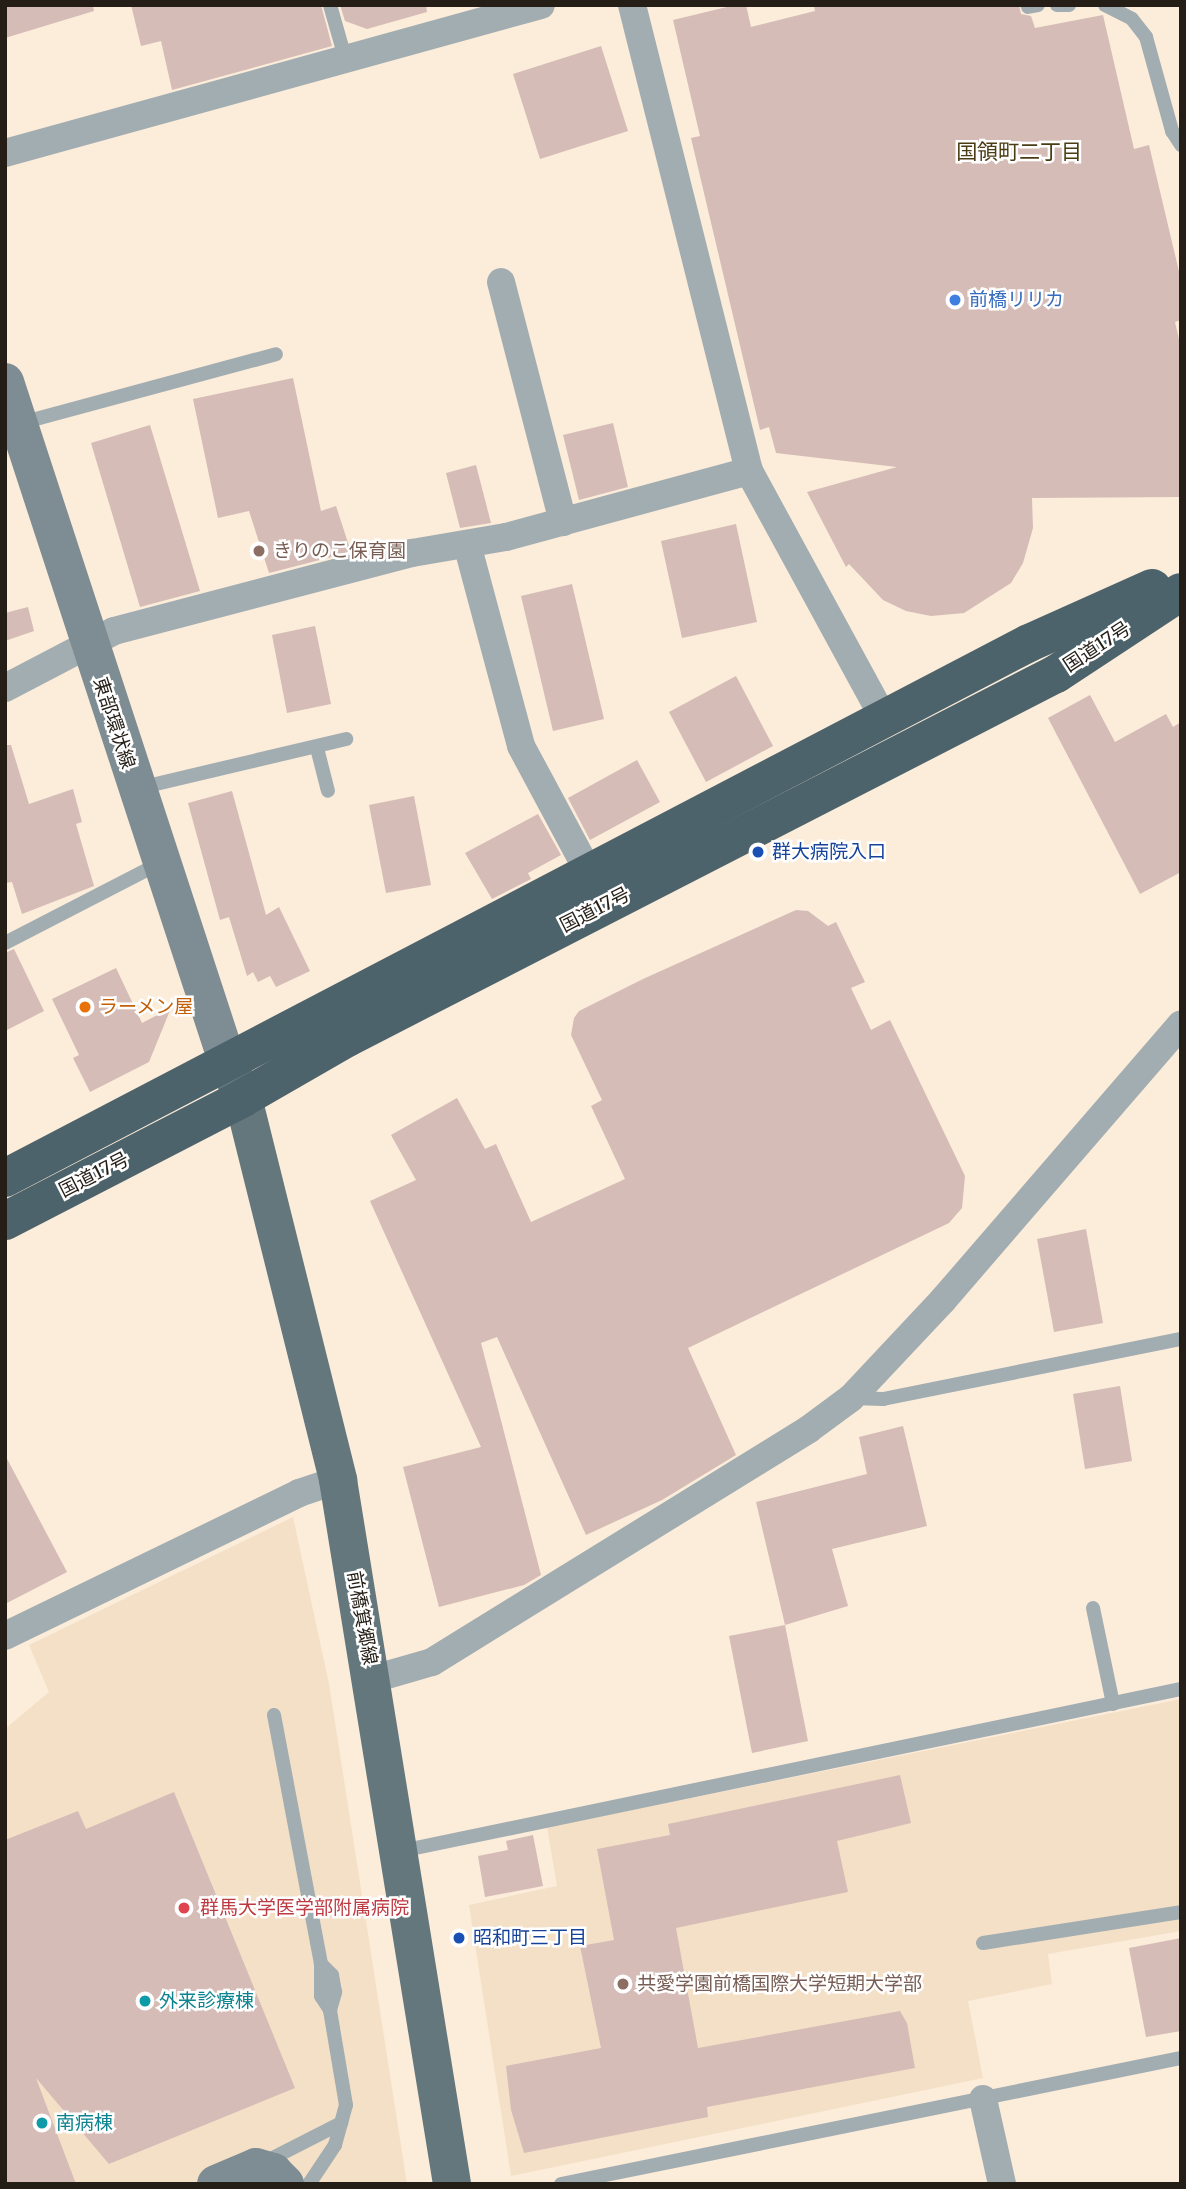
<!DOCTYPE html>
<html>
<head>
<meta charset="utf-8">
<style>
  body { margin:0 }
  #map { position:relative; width:1186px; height:2189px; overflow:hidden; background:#fcecda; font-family:Merriweather,"Noto Sans JP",serif }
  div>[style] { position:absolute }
  .built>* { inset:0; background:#f4e0c7 }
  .building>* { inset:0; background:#d5bcb7 }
  .lane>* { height:14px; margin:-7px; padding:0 7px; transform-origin:7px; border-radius:7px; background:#a2adb1 }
  .street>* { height:28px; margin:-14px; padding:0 14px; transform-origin:14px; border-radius:14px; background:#a2adb1 }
  .secondary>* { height:38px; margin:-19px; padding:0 19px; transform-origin:19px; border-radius:19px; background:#7e8d93 }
  .primary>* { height:38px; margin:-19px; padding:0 19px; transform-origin:19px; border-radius:19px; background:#63777d }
  .highway>* { height:38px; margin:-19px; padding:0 19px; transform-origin:19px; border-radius:19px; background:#4d636b }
  .dots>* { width:19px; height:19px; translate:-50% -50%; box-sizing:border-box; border:4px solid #fff; border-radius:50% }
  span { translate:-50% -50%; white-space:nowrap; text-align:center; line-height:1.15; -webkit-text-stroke:5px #fff; paint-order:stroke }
  .shop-label { font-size:19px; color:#366cbe }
  .left { translate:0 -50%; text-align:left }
  .education-label { font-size:19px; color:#785e54 }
  .street-label { font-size:19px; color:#241e17 }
  .transit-label { font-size:19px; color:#164399 }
  .food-label { font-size:19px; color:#c56008 }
  .health-label { font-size:19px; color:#be3a42 }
  .culture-label { font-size:19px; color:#0d838f }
  .neighbourhood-label { font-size:21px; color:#4b3c14 }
  .frame { position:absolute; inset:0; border:7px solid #241e17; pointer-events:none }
</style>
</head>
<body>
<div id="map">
  <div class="built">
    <div style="clip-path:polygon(293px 1517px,329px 1684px,407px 2184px,5px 2184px,5px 1729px,49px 1692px,29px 1645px)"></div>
    <div style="clip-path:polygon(1181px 1699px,1181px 1931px,1048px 1954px,1052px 1984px,968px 2001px,983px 2078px,511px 2176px,469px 1905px,557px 1886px,547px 1827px)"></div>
  </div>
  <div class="building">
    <div style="clip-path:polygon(5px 5px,93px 5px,94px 11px,5px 38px)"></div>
    <div style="clip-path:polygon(131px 5px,321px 5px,332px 46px,172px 90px,161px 41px,141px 46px)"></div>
    <div style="clip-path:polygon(340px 5px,426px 5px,427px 12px,367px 29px,345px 21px)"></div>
    <div style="clip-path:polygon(735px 5px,746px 5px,751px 27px,815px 11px,814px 5px,1019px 5px,1021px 14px,1031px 16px,1035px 28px,1103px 15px,1134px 149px,1149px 145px,1181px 280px,1181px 320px,1175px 322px,1181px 348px,1181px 497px,1032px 498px,1033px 528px,1023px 563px,1011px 583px,964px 613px,931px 616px,906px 611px,883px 600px,849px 564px,846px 567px,807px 492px,897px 467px,776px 453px,769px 427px,760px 430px,691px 138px,700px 136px,673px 20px)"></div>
    <div style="clip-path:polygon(601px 46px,628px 131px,540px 159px,513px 74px)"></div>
    <div style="clip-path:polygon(293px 378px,321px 511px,336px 506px,351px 552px,269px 573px,249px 511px,218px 518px,193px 399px)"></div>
    <div style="clip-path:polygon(613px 423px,628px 487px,579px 500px,563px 435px)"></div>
    <div style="clip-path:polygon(150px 425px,200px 591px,140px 607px,91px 443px)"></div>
    <div style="clip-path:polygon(476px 465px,491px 523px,460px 528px,446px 473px)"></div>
    <div style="clip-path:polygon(736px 524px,757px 622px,682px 638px,661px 541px)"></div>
    <div style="clip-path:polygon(572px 584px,604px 719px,553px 731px,521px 596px)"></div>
    <div style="clip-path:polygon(28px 607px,34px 631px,5px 641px,5px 613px)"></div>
    <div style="clip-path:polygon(315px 626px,331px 704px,287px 713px,272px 635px)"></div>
    <div style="clip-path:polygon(736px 676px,773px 746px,706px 782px,669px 712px)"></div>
    <div style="clip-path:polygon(1090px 695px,1115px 742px,1166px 714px,1173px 727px,1181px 722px,1181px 872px,1140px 894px,1048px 718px)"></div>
    <div style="clip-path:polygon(5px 745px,11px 745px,29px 804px,73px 789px,82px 822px,76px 824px,94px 886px,22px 914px,12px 882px,5px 883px)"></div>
    <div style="clip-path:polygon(637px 760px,660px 802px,590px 840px,568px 798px)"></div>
    <div style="clip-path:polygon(232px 791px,266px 915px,279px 907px,310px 971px,276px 987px,270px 976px,258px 982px,253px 972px,247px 976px,229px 917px,220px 920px,188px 803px)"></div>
    <div style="clip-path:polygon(414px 796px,431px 885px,386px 893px,369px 805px)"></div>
    <div style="clip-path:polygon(538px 814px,561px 855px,528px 873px,531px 879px,492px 899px,465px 853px)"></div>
    <div style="clip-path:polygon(796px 910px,808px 911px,828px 926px,836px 922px,865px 982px,851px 988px,871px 1030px,890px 1020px,965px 1176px,962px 1208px,949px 1223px,688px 1348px,736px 1455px,662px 1500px,586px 1535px,497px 1337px,481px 1343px,541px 1575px,524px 1585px,439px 1607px,403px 1467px,481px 1447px,370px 1201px,416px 1180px,391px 1135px,457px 1098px,485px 1149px,496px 1144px,531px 1222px,625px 1179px,591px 1106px,602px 1100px,571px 1035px,574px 1018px,579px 1011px,643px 979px)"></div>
    <div style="clip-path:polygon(14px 949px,44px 1011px,5px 1031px,5px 953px)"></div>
    <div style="clip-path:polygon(116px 968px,142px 1023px,171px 1008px,149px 1062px,90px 1092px,73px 1058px,79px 1055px,52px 999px)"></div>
    <div style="clip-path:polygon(1086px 1229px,1103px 1323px,1054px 1332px,1037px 1239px)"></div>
    <div style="clip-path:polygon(1120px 1386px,1132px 1461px,1085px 1469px,1073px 1394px)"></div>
    <div style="clip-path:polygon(903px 1426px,927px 1526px,832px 1549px,848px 1606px,785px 1625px,756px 1502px,867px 1474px,859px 1437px)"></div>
    <div style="clip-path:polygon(5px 1455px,67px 1572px,5px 1604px)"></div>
    <div style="clip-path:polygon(785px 1625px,808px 1741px,752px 1753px,729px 1636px)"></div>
    <div style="clip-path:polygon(900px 1775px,911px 1823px,837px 1841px,848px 1892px,676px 1928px,698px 2048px,900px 2011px,907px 2023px,915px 2068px,707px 2107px,708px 2117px,524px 2153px,511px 2110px,506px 2066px,601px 2048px,580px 1946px,614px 1940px,597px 1849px,670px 1835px,668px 1824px)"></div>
    <div style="clip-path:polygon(174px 1792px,295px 2088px,109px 2164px,36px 2078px,76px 2184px,5px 2184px,5px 1840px,78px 1811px,86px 1829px)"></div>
    <div style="clip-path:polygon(533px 1835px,543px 1886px,485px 1897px,478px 1856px,508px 1850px,506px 1841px)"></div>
    <div style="clip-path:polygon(1181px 1938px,1181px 2031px,1146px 2037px,1129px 1948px)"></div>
  </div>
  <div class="lane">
    <div style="left:330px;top:5px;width:58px;rotate:74.1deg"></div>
    <div style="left:1057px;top:5px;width:12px"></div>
    <div style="left:1105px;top:5px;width:30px;rotate:27deg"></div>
    <div style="left:1132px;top:19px;width:23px;rotate:52deg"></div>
    <div style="left:1146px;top:37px;width:98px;rotate:74.5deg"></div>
    <div style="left:1172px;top:131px;width:17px;rotate:57deg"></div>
    <div style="left:1028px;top:7px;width:10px;rotate:-11deg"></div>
    <div style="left:21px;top:423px;width:264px;rotate:-15.1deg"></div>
    <div style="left:317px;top:748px;width:44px;rotate:75.7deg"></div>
    <div style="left:139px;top:788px;width:213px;rotate:-13.3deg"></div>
    <div style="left:5px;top:943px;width:174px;rotate:-27.3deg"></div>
    <div style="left:852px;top:1398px;width:31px;rotate:2deg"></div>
    <div style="left:883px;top:1399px;width:304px;rotate:-11.4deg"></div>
    <div style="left:1093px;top:1608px;width:98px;rotate:78.2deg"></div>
    <div style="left:274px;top:1715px;width:253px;rotate:79.3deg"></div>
    <div style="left:321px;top:1964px;width:32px;rotate:90deg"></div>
    <div style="left:321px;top:1996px;width:17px;rotate:57deg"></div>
    <div style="left:401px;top:1851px;width:797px;rotate:-11.73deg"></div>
    <div style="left:983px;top:1943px;width:200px;rotate:-8.9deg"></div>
    <div style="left:263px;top:2163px;width:88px;rotate:-27.1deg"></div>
    <div style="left:309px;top:2184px;width:47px;rotate:-56.3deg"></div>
    <div style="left:335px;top:2145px;width:41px;rotate:-74.6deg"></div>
    <div style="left:346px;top:2105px;width:96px;rotate:-99.6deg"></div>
    <div style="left:330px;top:2010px;width:19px;rotate:-74deg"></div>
    <div style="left:335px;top:1992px;width:17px;rotate:-100deg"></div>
    <div style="left:332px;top:1975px;width:16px;rotate:-135deg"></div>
    <div style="left:561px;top:2184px;width:633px;rotate:-11.49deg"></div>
  </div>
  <div class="street">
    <div style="left:632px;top:5px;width:480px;rotate:75.9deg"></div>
    <div style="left:749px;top:471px;width:282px;rotate:61.4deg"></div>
    <div style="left:5px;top:153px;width:556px;rotate:-15.44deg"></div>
    <div style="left:501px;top:282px;width:248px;rotate:75.5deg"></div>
    <div style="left:467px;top:544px;width:209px;rotate:75deg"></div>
    <div style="left:521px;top:746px;width:144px;rotate:61.8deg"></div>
    <div style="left:5px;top:688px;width:123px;rotate:-27.6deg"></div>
    <div style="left:114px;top:631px;width:308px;rotate:-14.7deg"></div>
    <div style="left:412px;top:553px;width:95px;rotate:-9.7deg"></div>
    <div style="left:506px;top:537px;width:252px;rotate:-15.2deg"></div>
    <div style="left:5px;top:1636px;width:327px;rotate:-25.9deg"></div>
    <div style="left:299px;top:1493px;width:41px;rotate:-18.4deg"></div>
    <div style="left:373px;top:1679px;width:61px;rotate:-16.1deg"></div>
    <div style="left:432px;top:1662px;width:443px;rotate:-31.7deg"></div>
    <div style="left:809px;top:1429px;width:52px;rotate:-36.4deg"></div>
    <div style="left:851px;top:1398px;width:134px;rotate:-46.8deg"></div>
    <div style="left:943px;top:1300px;width:364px;rotate:-49.2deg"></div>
    <div style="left:983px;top:2099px;width:87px;rotate:77.4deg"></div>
  </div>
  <div class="secondary">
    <div style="left:5px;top:382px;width:714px;rotate:71.89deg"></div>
    <div style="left:216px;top:2184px;width:43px;rotate:-23deg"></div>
    <div style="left:256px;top:2167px;width:18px;rotate:16deg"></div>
    <div style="left:273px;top:2172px;width:17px;rotate:45deg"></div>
  </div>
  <div class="primary">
    <div style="left:231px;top:1070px;width:30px;rotate:67deg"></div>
    <div style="left:243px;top:1098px;width:394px;rotate:76deg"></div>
    <div style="left:338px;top:1480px;width:713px;rotate:80.8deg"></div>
  </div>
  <div class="highway">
    <div style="left:5px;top:1178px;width:1155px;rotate:-27.59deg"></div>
    <div style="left:1029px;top:643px;width:135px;rotate:-24.1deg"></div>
    <div style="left:5px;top:1221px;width:268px;rotate:-27.3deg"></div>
    <div style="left:243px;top:1098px;width:120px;rotate:-30deg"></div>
    <div style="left:347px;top:1038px;width:797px;rotate:-27.18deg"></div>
    <div style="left:1056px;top:674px;width:149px;rotate:-33.3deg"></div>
  </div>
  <div class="dots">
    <div style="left:955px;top:300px;background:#3f7fe0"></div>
    <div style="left:259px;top:551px;background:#8d6e63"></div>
    <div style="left:758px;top:852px;background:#1a4fb4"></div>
    <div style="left:85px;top:1007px;background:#e8710a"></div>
    <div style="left:184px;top:1908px;background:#e0444e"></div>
    <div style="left:459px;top:1938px;background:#1a4fb4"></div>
    <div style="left:623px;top:1984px;background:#8d6e63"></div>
    <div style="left:145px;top:2001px;background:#0f9aa8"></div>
    <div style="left:42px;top:2123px;background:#0f9aa8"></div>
  </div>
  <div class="shop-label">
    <span class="left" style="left:969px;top:300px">前橋リリカ</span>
  </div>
  <div class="education-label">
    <span class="left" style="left:273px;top:551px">きりのこ保育園</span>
    <span class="left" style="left:637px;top:1984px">共愛学園前橋国際大学短期大学部</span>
  </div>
  <div class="street-label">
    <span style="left:1097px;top:647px;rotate:-33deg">国道17号</span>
    <span style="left:114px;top:723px;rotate:72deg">東部環状線</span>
    <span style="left:595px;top:910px;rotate:-27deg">国道17号</span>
    <span style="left:94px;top:1175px;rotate:-27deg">国道17号</span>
    <span style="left:362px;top:1618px;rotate:80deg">前橋箕郷線</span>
  </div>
  <div class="transit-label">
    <span class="left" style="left:772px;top:852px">群大病院入口</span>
    <span class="left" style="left:473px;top:1938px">昭和町三丁目</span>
  </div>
  <div class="food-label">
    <span class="left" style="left:99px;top:1007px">ラーメン屋</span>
  </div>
  <div class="health-label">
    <span class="left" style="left:200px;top:1908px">群馬大学医学部附属病院</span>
  </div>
  <div class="culture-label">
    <span class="left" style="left:159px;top:2001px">外来診療棟</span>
    <span class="left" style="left:56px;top:2123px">南病棟</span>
  </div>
  <div class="neighbourhood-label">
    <span style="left:1019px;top:152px">国領町二丁目</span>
  </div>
  <div class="frame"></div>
</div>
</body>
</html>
